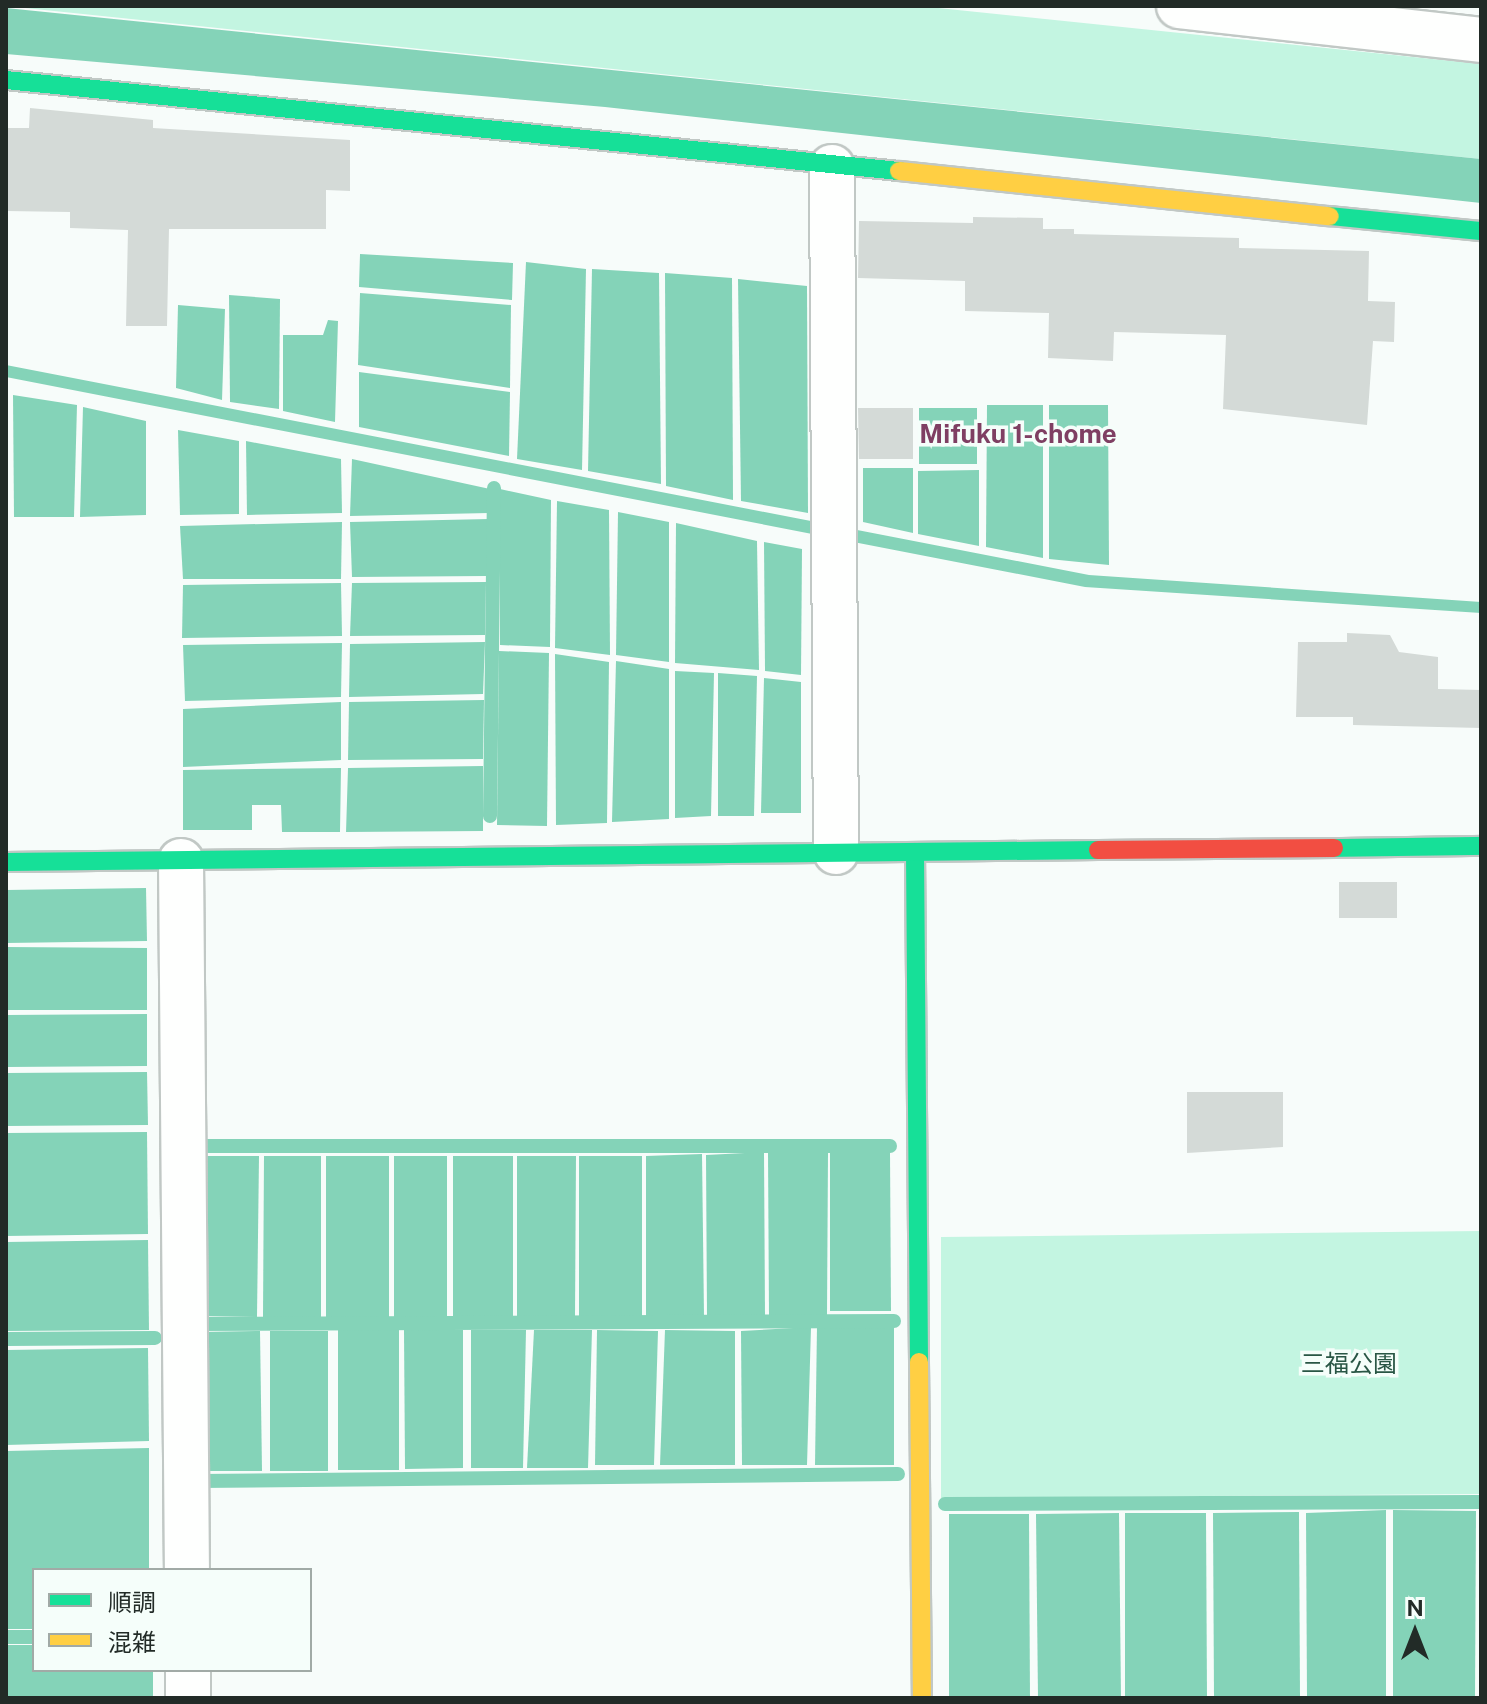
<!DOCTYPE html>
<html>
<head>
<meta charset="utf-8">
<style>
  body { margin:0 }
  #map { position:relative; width:1487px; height:1704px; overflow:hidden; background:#f7fcfa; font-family:"Public Sans","Noto Sans JP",sans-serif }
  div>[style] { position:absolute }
  .green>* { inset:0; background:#c3f5e1 }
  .water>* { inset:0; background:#84d3b8 }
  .stream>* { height:14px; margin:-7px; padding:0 7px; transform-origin:7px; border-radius:7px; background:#84d3b8 }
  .building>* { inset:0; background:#d4dad7 }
  .roads { filter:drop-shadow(2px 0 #c1c8c5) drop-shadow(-2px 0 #c1c8c5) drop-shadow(0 2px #c1c8c5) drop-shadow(0 -2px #c1c8c5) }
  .street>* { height:44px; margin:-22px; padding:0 22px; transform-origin:22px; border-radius:22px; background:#fefffe }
  .fast>* { height:18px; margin:-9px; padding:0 9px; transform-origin:9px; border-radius:9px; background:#16e098 }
  .slow>* { height:18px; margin:-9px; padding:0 9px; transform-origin:9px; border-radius:9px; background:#ffcf43 }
  .jam>* { height:18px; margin:-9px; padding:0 9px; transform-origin:9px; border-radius:9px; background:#f24e42 }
  span { translate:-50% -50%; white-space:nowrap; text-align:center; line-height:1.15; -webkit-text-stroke:7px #f5fefa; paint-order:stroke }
  .park-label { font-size:24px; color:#295645 }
  .neighbourhood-label { font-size:26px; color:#7f3f63; font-weight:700 }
  .frame { position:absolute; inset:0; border:8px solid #222b27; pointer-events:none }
  .legend { position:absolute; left:32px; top:1568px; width:280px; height:104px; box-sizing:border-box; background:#f5fefa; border:2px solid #a1aaa6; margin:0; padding:10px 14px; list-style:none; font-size:24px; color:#222b27 }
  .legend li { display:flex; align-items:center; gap:16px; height:40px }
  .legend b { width:40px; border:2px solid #a1aaa6 }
  .north { position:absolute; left:1375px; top:1592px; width:80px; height:80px; -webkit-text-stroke:6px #f5fefa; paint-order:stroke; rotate:0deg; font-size:22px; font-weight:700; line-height:32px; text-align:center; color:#222b27 }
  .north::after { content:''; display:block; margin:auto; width:28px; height:36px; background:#222b27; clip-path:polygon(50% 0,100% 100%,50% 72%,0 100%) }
</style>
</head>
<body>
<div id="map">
  <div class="green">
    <div style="clip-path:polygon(6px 6px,919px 6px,1481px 64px,1481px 159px)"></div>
    <div style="clip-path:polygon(1481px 1231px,1481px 1494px,941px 1498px,941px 1237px)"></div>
  </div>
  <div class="water">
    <div style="clip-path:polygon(6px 8px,1481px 159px,1481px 203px,605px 107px,6px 54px)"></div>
    <div style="clip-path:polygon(360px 254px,513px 263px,512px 300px,359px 287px)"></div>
    <div style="clip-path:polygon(526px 262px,586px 269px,582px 470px,517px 459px)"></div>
    <div style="clip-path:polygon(592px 269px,659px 273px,661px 484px,588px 471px)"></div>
    <div style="clip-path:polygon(665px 273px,732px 278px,733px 500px,666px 486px)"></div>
    <div style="clip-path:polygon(738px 279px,807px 286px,808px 513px,741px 501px)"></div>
    <div style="clip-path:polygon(360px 293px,511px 305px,510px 388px,358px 365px)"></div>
    <div style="clip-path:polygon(229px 295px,280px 299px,279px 409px,230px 402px)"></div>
    <div style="clip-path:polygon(178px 305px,225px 309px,222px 400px,176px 388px)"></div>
    <div style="clip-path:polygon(328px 320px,338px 321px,335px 422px,283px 411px,283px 335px,323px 335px)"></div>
    <div style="clip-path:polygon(6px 365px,1089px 575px,1481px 602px,1481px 613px,1085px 587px,6px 377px)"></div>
    <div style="clip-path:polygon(359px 372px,510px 392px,509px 456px,359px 427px)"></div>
    <div style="clip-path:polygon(13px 395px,77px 405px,74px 517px,14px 517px)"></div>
    <div style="clip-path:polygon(987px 405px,1043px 405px,1043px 558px,986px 547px)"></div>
    <div style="clip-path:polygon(1049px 405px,1108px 405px,1109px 565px,1049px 559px)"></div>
    <div style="clip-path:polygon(83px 407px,146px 421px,146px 515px,80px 517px)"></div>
    <div style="clip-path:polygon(919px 408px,977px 408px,977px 464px,919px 464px)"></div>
    <div style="clip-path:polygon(178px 430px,239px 441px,239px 514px,180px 515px)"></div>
    <div style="clip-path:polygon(246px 441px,341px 459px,342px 513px,247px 515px)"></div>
    <div style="clip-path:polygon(352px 459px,490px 489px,489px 513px,350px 516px)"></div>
    <div style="clip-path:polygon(863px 468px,913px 468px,913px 533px,863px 522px)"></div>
    <div style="clip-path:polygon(979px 470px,979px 546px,918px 534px,918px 471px)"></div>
    <div style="clip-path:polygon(500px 489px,551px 500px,550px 647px,500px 645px)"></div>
    <div style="clip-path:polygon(557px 501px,609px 510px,610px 655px,555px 648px)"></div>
    <div style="clip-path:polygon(618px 512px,669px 522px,669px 662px,616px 655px)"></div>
    <div style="clip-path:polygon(489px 519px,487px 576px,352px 577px,350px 522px)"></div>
    <div style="clip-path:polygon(342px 522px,341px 579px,183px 579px,180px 526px)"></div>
    <div style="clip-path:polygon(676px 523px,757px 541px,759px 670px,675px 663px)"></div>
    <div style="clip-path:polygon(764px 542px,802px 549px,801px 675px,765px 671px)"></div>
    <div style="clip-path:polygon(486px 582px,485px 635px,350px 636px,352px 583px)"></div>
    <div style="clip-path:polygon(341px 583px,342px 636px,182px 638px,183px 585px)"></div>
    <div style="clip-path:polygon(485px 642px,483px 694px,349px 697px,350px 644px)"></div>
    <div style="clip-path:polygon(342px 643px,341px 697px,185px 701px,183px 645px)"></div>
    <div style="clip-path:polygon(499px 651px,549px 653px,547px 826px,497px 825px)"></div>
    <div style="clip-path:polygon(555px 654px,609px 662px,607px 823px,556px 825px)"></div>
    <div style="clip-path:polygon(616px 661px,669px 669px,669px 819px,612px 822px)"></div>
    <div style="clip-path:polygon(675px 671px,714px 673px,711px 816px,675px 818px)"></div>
    <div style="clip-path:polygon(718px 673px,757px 676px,754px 816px,718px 816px)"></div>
    <div style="clip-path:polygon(764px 678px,801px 682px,801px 813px,761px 813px)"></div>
    <div style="clip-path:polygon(484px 700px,483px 759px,348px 760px,349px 702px)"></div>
    <div style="clip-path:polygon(341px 702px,341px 760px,183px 767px,183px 709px)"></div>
    <div style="clip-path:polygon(483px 766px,483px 831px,346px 832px,348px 768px)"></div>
    <div style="clip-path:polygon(341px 768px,340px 832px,282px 832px,281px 805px,252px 805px,252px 830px,183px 830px,183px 770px)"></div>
    <div style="clip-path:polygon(146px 888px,147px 941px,6px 943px,6px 890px)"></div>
    <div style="clip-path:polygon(6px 947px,147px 948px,147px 1010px,6px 1010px)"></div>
    <div style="clip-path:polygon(147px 1014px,147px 1066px,6px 1067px,6px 1015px)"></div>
    <div style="clip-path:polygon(147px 1072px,148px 1125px,6px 1126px,6px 1073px)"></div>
    <div style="clip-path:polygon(147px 1132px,148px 1234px,6px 1236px,6px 1133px)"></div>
    <div style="clip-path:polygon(764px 1152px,765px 1315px,707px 1316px,706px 1155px)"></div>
    <div style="clip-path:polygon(768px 1152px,828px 1153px,827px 1315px,769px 1315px)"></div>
    <div style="clip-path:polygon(830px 1152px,890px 1152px,891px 1311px,830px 1311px)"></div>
    <div style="clip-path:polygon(702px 1154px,704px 1316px,646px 1316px,646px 1156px)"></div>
    <div style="clip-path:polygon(199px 1156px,259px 1156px,257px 1317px,198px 1316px)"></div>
    <div style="clip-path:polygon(264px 1156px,321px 1156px,321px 1317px,263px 1317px)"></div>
    <div style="clip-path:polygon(326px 1156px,389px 1156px,389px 1317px,326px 1317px)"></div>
    <div style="clip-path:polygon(394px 1156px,447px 1156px,447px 1317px,394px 1317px)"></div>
    <div style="clip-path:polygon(453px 1156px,513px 1156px,513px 1317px,453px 1317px)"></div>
    <div style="clip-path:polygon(517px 1156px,576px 1156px,575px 1317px,517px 1317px)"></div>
    <div style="clip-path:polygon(579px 1156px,642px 1156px,642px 1316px,579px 1316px)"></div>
    <div style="clip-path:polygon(148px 1240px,149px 1330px,6px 1331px,6px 1242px)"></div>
    <div style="clip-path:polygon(817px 1326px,894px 1327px,894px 1465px,815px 1465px)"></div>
    <div style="clip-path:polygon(811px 1327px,807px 1465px,742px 1465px,741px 1331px)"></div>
    <div style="clip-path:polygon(338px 1330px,399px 1330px,399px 1470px,338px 1470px)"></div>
    <div style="clip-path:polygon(404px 1330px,463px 1330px,463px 1468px,405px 1469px)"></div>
    <div style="clip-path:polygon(471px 1330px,526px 1330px,523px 1468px,471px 1468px)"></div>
    <div style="clip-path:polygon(534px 1330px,592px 1330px,588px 1468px,527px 1468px)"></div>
    <div style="clip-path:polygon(597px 1330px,658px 1331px,654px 1465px,595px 1465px)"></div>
    <div style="clip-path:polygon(665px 1330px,735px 1331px,735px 1465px,660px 1465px)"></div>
    <div style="clip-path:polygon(260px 1331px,262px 1471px,199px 1471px,199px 1332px)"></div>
    <div style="clip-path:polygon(270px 1331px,328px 1331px,328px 1471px,270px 1471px)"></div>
    <div style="clip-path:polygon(148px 1348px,149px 1441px,6px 1445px,6px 1350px)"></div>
    <div style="clip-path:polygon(149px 1448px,149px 1570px,34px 1570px,34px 1629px,6px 1629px,6px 1451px)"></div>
    <div style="clip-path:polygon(1386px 1510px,1386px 1698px,1307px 1698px,1306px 1513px)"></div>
    <div style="clip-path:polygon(1393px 1510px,1476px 1511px,1475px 1698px,1393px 1698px)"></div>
    <div style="clip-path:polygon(1299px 1512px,1300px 1698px,1214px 1698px,1213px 1513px)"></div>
    <div style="clip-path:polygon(1119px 1513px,1121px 1698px,1038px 1698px,1036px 1514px)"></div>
    <div style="clip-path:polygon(1125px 1513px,1206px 1513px,1207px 1698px,1125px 1698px)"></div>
    <div style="clip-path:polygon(949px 1514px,1029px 1514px,1030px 1698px,949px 1698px)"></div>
    <div style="clip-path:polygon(6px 1645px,34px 1645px,34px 1670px,153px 1670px,153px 1698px,6px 1698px)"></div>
  </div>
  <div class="stream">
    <div style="left:490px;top:816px;width:328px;rotate:-89.3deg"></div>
    <div style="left:199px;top:1146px;width:691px"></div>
    <div style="left:199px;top:1324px;width:695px;rotate:-0.25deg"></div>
    <div style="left:6px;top:1339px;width:149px;rotate:-0.4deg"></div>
    <div style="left:199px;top:1481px;width:699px;rotate:-0.57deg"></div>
    <div style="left:945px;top:1504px;width:536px;rotate:-0.21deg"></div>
    <div style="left:6px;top:1637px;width:28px"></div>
  </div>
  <div class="building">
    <div style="clip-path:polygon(30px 108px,153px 120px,153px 128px,350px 140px,350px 191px,326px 190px,326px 229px,169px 229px,167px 326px,126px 326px,128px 230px,70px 228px,70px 212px,6px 211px,6px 128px,29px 128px)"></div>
    <div style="clip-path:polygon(973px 217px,1043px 218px,1043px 229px,1074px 229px,1074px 234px,1239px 238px,1239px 248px,1369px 251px,1368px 301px,1395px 302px,1394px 342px,1373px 341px,1367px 425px,1223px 409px,1226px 335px,1114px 332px,1113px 361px,1048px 358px,1049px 313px,965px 311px,965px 281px,858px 278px,859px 221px,973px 223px)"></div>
    <div style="clip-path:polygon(858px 408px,913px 408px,913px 459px,859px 459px)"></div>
    <div style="clip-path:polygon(1347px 633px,1390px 635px,1399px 652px,1438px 657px,1438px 689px,1481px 690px,1481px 728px,1353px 725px,1353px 717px,1296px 717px,1298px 642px,1347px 642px)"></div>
    <div style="clip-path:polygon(1339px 882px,1397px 882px,1397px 918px,1339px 918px)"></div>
    <div style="clip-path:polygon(1187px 1092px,1283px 1092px,1283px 1147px,1187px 1153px)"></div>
  </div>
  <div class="roads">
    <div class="street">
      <div style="left:1179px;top:6px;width:304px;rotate:6.4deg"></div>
      <div style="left:832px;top:167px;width:685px;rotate:89.67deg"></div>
      <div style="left:181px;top:861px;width:709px;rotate:89.52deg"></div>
      <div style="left:188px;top:1670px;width:28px;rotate:90deg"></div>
    </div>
    <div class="fast">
      <div style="left:6px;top:80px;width:898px;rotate:5.82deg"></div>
      <div style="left:1330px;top:216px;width:152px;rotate:5.7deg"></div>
      <div style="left:1334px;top:848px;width:147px;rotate:-0.8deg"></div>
      <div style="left:915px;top:852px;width:510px;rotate:89.55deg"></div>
      <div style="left:6px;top:862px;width:1092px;rotate:-0.63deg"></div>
    </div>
    <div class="slow">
      <div style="left:899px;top:171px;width:433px;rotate:6deg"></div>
      <div style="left:919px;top:1362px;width:336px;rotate:89.5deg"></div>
    </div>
    <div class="jam">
      <div style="left:1098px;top:850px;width:236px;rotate:-0.5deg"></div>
    </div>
  </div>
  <div class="park-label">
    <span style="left:1349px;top:1364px">三福公園</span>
  </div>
  <div class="neighbourhood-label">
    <span style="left:1018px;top:434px">Mifuku 1-chome</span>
  </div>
  <div class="frame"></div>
  <ul class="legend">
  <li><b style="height:10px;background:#16e098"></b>順調</li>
  <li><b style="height:10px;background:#ffcf43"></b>混雑</li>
  </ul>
  <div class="north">N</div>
</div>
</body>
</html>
